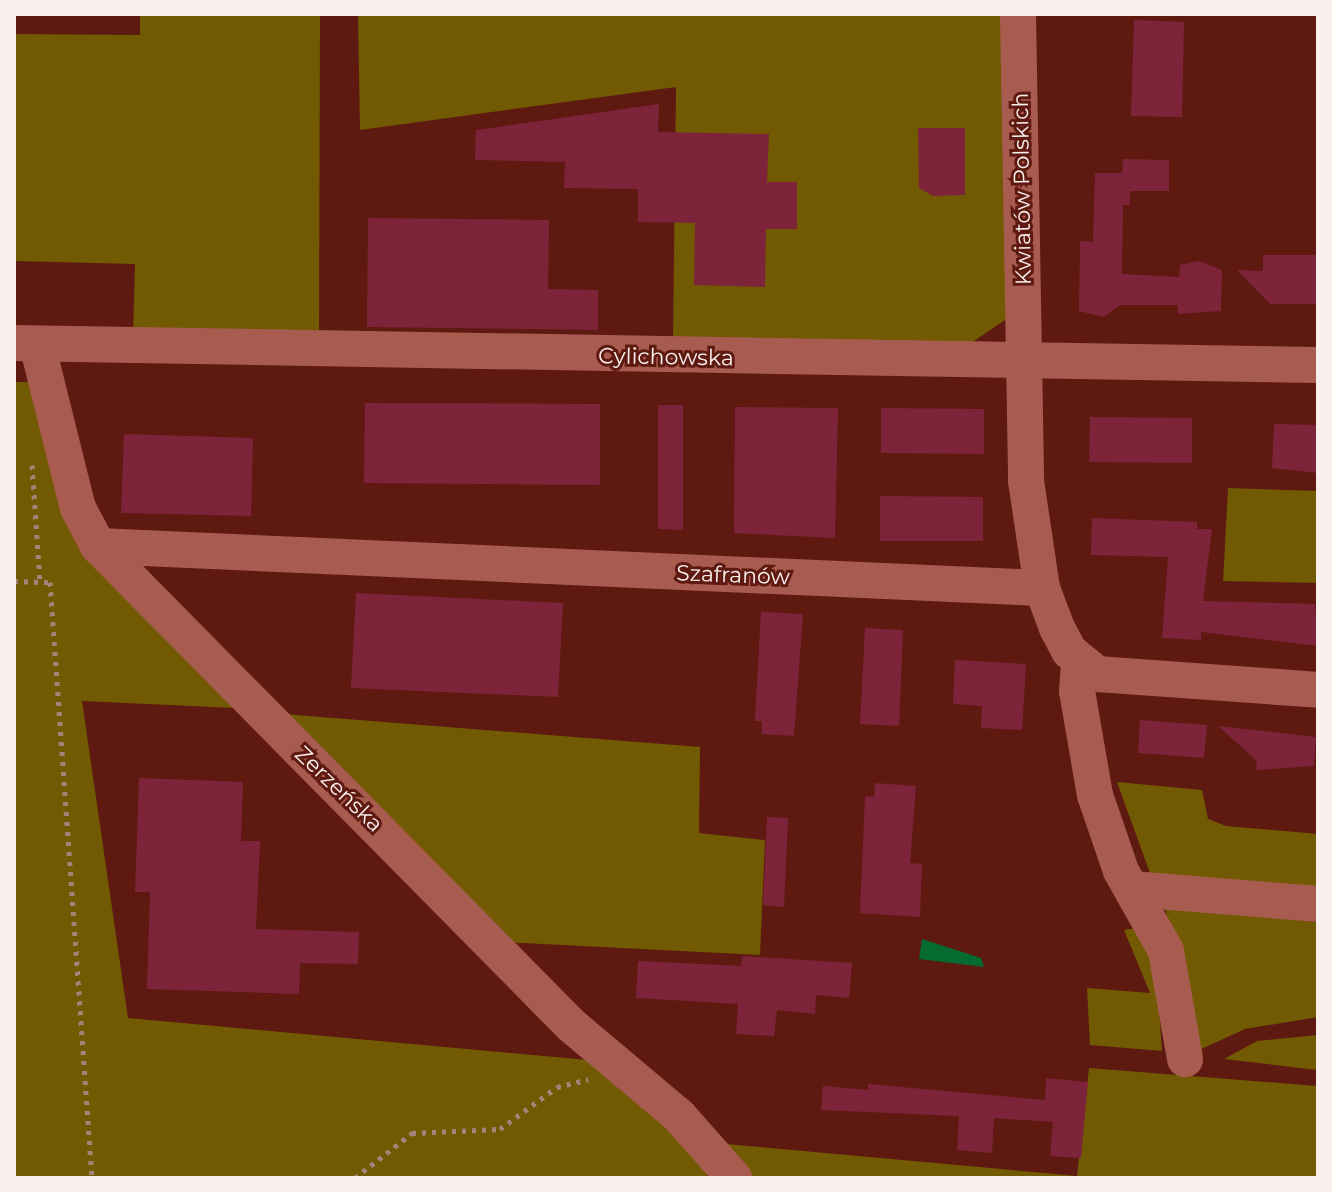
<!DOCTYPE html>
<html>
<head>
<meta charset="utf-8">
<style>
  body { margin:0 }
  #map { position:relative; width:1332px; height:1192px; overflow:hidden; background:#5e1910; font-family:Montserrat,sans-serif }
  div>[style] { position:absolute }
  .green>* { inset:0; background:#725a03 }
  .water>* { inset:0; background:#056b30 }
  .building>* { inset:0; background:#7e243a }
  .path>* { height:5px; margin-top:-2.5px; transform-origin:0; background:repeating-linear-gradient(90deg,#a9817b 0 4px,transparent 0 10px) }
  .minor>* { height:36px; margin:-18px; padding:0 18px; transform-origin:18px; border-radius:18px; background:#a85c50 }
  span { translate:-50% -50%; white-space:nowrap; text-align:center; line-height:1.15; -webkit-text-stroke:6px #5e1910; paint-order:stroke }
  .street-label { font-size:22px; color:#f9f0ee }
  .frame { position:absolute; inset:0; border:16px solid #f9f0ee; pointer-events:none }
</style>
</head>
<body>
<div id="map">
  <div class="green">
    <div style="clip-path:polygon(140px 14px,320px 14px,319px 336px,133px 337px,135px 264px,14px 261px,14px 34px,140px 35px)"></div>
    <div style="clip-path:polygon(358px 14px,1006px 14px,1008px 318px,968px 345px,673px 340px,676px 87px,360px 130px)"></div>
    <div style="clip-path:polygon(14px 382px,35px 382px,63px 484px,235px 708px,82px 701px,128px 1018px,588px 1060px,689px 1146px,709px 1178px,14px 1178px)"></div>
    <div style="clip-path:polygon(1228px 488px,1318px 491px,1318px 583px,1223px 581px)"></div>
    <div style="clip-path:polygon(271px 713px,700px 747px,699px 833px,765px 840px,760px 955px,503px 942px)"></div>
    <div style="clip-path:polygon(1117px 782px,1202px 790px,1208px 819px,1226px 826px,1318px 834px,1318px 887px,1150px 873px)"></div>
    <div style="clip-path:polygon(1165px 908px,1318px 922px,1318px 1017px,1245px 1029px,1197px 1051px)"></div>
    <div style="clip-path:polygon(1142px 927px,1155px 949px,1162px 1051px,1090px 1045px,1087px 988px,1150px 993px,1124px 930px)"></div>
    <div style="clip-path:polygon(1318px 1035px,1318px 1070px,1224px 1059px,1257px 1041px)"></div>
    <div style="clip-path:polygon(1089px 1068px,1318px 1086px,1318px 1178px,750px 1178px,727px 1144px,1077px 1176px)"></div>
  </div>
  <div class="water">
    <div style="clip-path:polygon(922px 939px,981px 958px,984px 967px,919px 959px)"></div>
  </div>
  <div class="building">
    <div style="clip-path:polygon(1134px 20px,1184px 22px,1182px 117px,1131px 116px)"></div>
    <div style="clip-path:polygon(659px 104px,658px 132px,769px 134px,767px 182px,797px 182px,797px 229px,766px 229px,765px 287px,694px 285px,695px 223px,638px 222px,638px 189px,564px 188px,565px 162px,475px 160px,476px 130px)"></div>
    <div style="clip-path:polygon(918px 128px,965px 128px,965px 195px,933px 196px,919px 188px)"></div>
    <div style="clip-path:polygon(1123px 159px,1169px 160px,1169px 191px,1130px 191px,1130px 205px,1123px 205px,1122px 274px,1179px 277px,1180px 265px,1199px 261px,1222px 270px,1221px 311px,1178px 314px,1178px 305px,1121px 305px,1103px 317px,1079px 311px,1080px 241px,1093px 242px,1095px 173px,1122px 173px)"></div>
    <div style="clip-path:polygon(368px 218px,549px 220px,548px 289px,598px 290px,598px 330px,367px 327px)"></div>
    <div style="clip-path:polygon(1263px 255px,1318px 255px,1318px 304px,1270px 304px,1237px 270px,1263px 271px)"></div>
    <div style="clip-path:polygon(365px 403px,600px 404px,600px 485px,364px 483px)"></div>
    <div style="clip-path:polygon(658px 405px,683px 405px,683px 530px,658px 529px)"></div>
    <div style="clip-path:polygon(735px 407px,838px 408px,835px 538px,734px 533px)"></div>
    <div style="clip-path:polygon(881px 408px,984px 409px,984px 454px,881px 453px)"></div>
    <div style="clip-path:polygon(1090px 417px,1192px 418px,1192px 463px,1089px 462px)"></div>
    <div style="clip-path:polygon(1274px 424px,1318px 425px,1318px 473px,1272px 468px)"></div>
    <div style="clip-path:polygon(124px 434px,253px 438px,251px 516px,121px 513px)"></div>
    <div style="clip-path:polygon(880px 496px,983px 497px,983px 541px,880px 541px)"></div>
    <div style="clip-path:polygon(1092px 518px,1197px 522px,1197px 529px,1212px 529px,1203px 601px,1315px 604px,1318px 646px,1201px 632px,1201px 640px,1162px 638px,1168px 557px,1091px 555px)"></div>
    <div style="clip-path:polygon(356px 593px,563px 603px,558px 697px,351px 688px)"></div>
    <div style="clip-path:polygon(761px 612px,803px 614px,794px 736px,762px 734px,762px 721px,755px 721px)"></div>
    <div style="clip-path:polygon(865px 628px,903px 630px,899px 726px,860px 724px)"></div>
    <div style="clip-path:polygon(955px 660px,1026px 664px,1022px 730px,981px 728px,982px 706px,953px 704px)"></div>
    <div style="clip-path:polygon(1140px 720px,1207px 725px,1204px 758px,1138px 753px)"></div>
    <div style="clip-path:polygon(1218px 726px,1316px 737px,1314px 766px,1256px 770px,1257px 761px)"></div>
    <div style="clip-path:polygon(139px 778px,243px 782px,241px 841px,260px 841px,256px 929px,359px 932px,358px 964px,300px 963px,299px 994px,147px 989px,150px 892px,135px 892px)"></div>
    <div style="clip-path:polygon(875px 783px,916px 786px,910px 863px,922px 864px,920px 917px,860px 913px,865px 796px,874px 797px)"></div>
    <div style="clip-path:polygon(767px 817px,788px 818px,784px 907px,763px 905px)"></div>
    <div style="clip-path:polygon(742px 956px,852px 963px,849px 998px,816px 995px,815px 1014px,777px 1010px,774px 1036px,736px 1034px,738px 1004px,636px 998px,638px 961px,741px 966px)"></div>
    <div style="clip-path:polygon(1046px 1078px,1088px 1082px,1081px 1158px,1050px 1156px,1053px 1122px,994px 1118px,992px 1153px,957px 1150px,959px 1116px,821px 1110px,823px 1086px,868px 1090px,868px 1084px,1045px 1100px)"></div>
  </div>
  <div class="path">
    <div style="left:32px;top:465px;width:116px;rotate:86.1deg"></div>
    <div style="left:14px;top:581px;width:36px;rotate:2deg"></div>
    <div style="left:50px;top:582px;width:597px;rotate:85.97deg"></div>
    <div style="left:355px;top:1178px;width:73px;rotate:-38.3deg"></div>
    <div style="left:412px;top:1133px;width:88px;rotate:-2.6deg"></div>
    <div style="left:500px;top:1129px;width:71px;rotate:-36.4deg"></div>
    <div style="left:557px;top:1087px;width:32px;rotate:-14deg"></div>
  </div>
  <div class="minor">
    <div style="left:1018px;top:14px;width:467px;rotate:89deg"></div>
    <div style="left:1026px;top:481px;width:108px;rotate:81.5deg"></div>
    <div style="left:1042px;top:588px;width:43px;rotate:69.4deg"></div>
    <div style="left:1057px;top:628px;width:26px;rotate:62deg"></div>
    <div style="left:1069px;top:651px;width:36px;rotate:39deg"></div>
    <div style="left:1097px;top:674px;width:222px;rotate:4.1deg"></div>
    <div style="left:14px;top:343px;width:1304px;rotate:0.97deg"></div>
    <div style="left:37px;top:344px;width:169px;rotate:76deg"></div>
    <div style="left:78px;top:508px;width:43px;rotate:62.2deg"></div>
    <div style="left:98px;top:546px;width:673px;rotate:45.36deg"></div>
    <div style="left:571px;top:1025px;width:141px;rotate:40.1deg"></div>
    <div style="left:679px;top:1116px;width:83px;rotate:48.4deg"></div>
    <div style="left:98px;top:546px;width:945px;rotate:2.55deg"></div>
    <div style="left:1079px;top:663px;width:28px;rotate:94deg"></div>
    <div style="left:1077px;top:691px;width:106px;rotate:80.2deg"></div>
    <div style="left:1095px;top:795px;width:80px;rotate:71.1deg"></div>
    <div style="left:1121px;top:871px;width:92px;rotate:60.6deg"></div>
    <div style="left:1166px;top:951px;width:110px;rotate:80deg"></div>
    <div style="left:1132px;top:889px;width:187px;rotate:4.6deg"></div>
  </div>
  <div class="street-label">
    <span style="left:1022px;top:189px;rotate:-91deg">Kwiatów Polskich</span>
    <span style="left:666px;top:357px;rotate:1deg">Cylichowska</span>
    <span style="left:733px;top:575px;rotate:2deg">Szafranów</span>
    <span style="left:339px;top:789px;rotate:44deg">Zerzeńska</span>
  </div>
  <div class="frame"></div>
</div>
</body>
</html>
